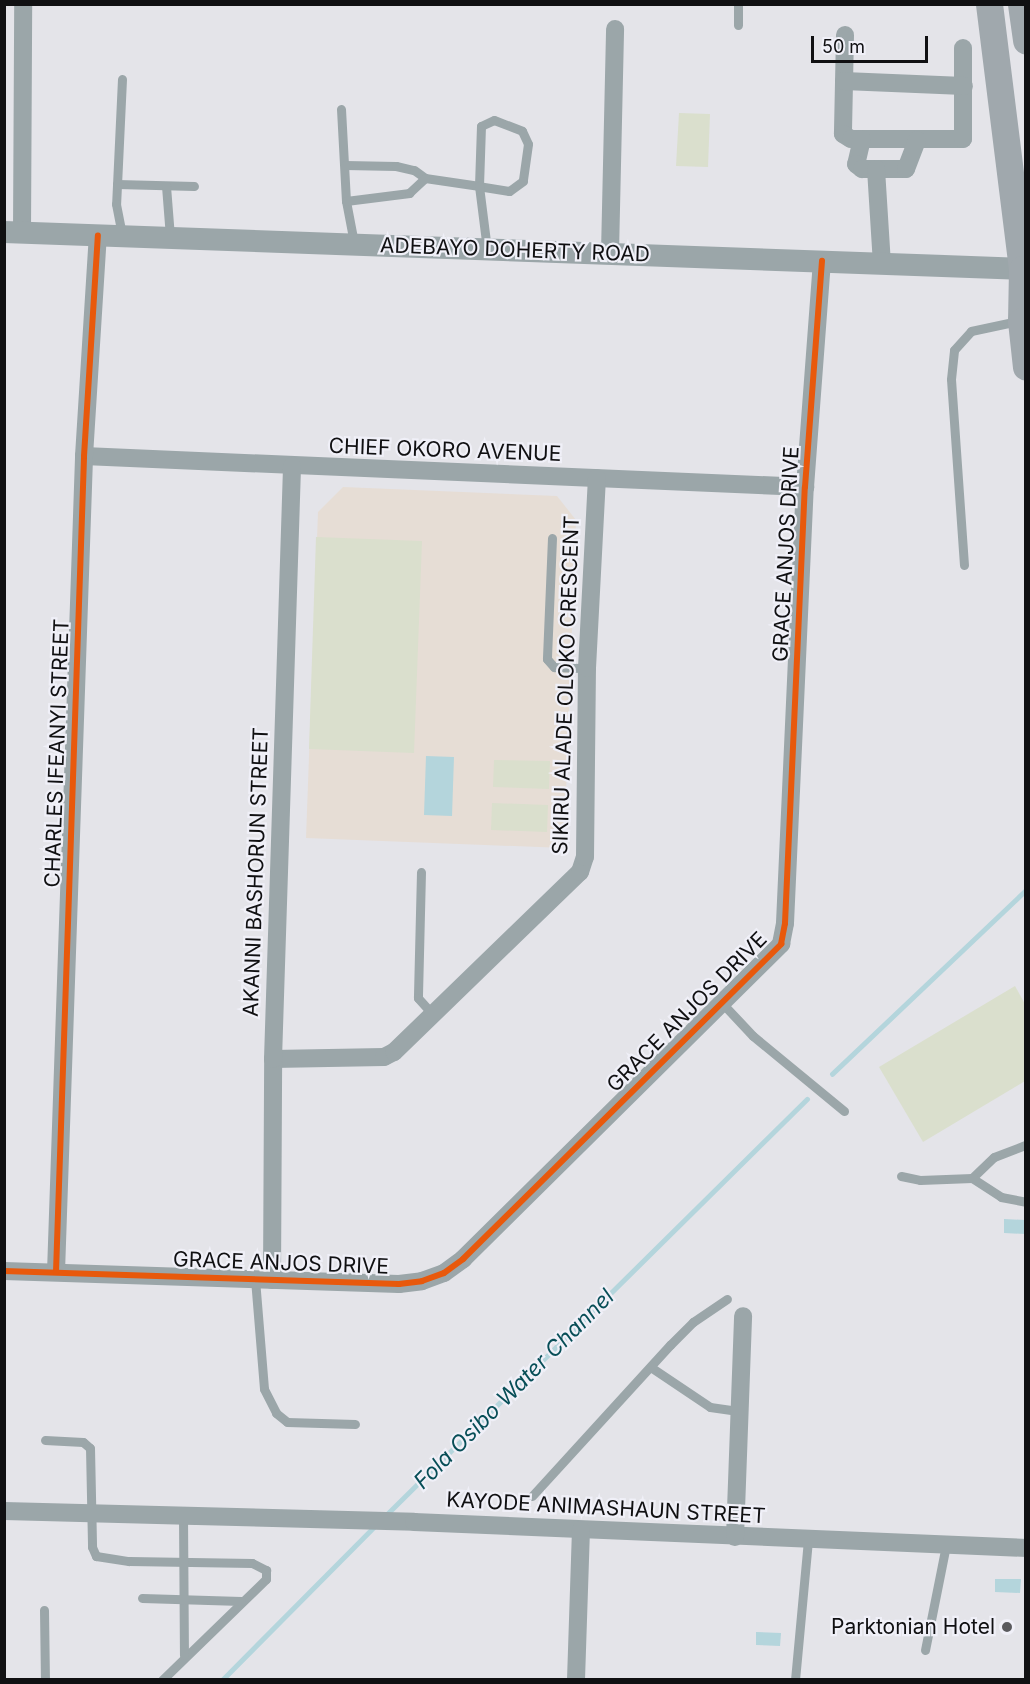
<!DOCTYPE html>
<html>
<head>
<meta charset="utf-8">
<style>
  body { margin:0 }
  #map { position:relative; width:1030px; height:1684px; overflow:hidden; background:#e4e4e9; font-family:Inter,sans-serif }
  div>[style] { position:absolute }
  .education>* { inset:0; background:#e6ddd5 }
  .green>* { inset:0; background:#dadfcd }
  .water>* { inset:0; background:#b4d5dc }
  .stream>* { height:4.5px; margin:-2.25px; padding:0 2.25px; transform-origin:2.25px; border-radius:2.25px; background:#b4d5dc }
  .service>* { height:9px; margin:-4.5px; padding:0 4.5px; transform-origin:4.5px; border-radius:4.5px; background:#9ba6a9 }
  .minor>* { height:18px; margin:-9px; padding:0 9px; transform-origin:9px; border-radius:9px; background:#9ba6a9 }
  .tertiary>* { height:22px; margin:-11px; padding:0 11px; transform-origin:11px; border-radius:11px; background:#9ba6a9 }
  .primary>* { height:27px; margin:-13.5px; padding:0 13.5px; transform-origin:13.5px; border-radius:13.5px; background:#a0a8ad }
  .cycleway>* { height:6px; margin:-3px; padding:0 3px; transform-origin:3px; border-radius:3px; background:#e8590c }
  .dots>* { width:16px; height:16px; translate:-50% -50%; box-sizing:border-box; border:3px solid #f0f0f8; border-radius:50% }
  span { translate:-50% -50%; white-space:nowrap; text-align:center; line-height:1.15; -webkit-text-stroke:4.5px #f0f0f8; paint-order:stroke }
  .street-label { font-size:21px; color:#101012 }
  .poi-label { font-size:21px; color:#101012 }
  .right { translate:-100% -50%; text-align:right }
  .water-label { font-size:22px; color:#074e57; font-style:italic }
  .frame { position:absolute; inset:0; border:6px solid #101012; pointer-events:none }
  .scale { position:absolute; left:811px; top:36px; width:117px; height:27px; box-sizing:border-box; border:3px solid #101012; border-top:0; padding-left:8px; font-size:18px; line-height:21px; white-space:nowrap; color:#101012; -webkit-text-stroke:4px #f0f0f8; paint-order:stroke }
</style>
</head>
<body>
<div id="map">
  <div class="education">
    <div style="clip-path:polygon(343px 487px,557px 496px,576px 520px,564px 848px,306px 838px,318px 512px)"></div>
  </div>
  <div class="green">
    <div style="clip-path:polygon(679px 113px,710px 114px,708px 167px,676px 166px)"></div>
    <div style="clip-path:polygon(316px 537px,422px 541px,414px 753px,309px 749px)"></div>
    <div style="clip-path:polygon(494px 760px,550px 761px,549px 789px,493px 787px)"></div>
    <div style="clip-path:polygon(492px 803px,548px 805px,547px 832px,491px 830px)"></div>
    <div style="clip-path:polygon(1015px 986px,1025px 1004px,1025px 1081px,923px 1142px,879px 1067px)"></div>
  </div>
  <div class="water">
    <div style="clip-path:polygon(426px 756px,454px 757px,452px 816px,424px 815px)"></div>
    <div style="clip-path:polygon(1004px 1219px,1025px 1220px,1025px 1234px,1004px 1233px)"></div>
    <div style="clip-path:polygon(995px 1579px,1021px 1579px,1020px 1593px,995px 1592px)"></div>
    <div style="clip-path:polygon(756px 1632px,781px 1633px,780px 1646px,756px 1645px)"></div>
  </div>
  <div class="stream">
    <div style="left:832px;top:1074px;width:267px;rotate:-43.5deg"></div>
    <div style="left:385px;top:1516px;width:593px;rotate:-44.66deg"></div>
    <div style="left:222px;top:1680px;width:217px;rotate:-45.2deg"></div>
  </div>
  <div class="service">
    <div style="left:738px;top:4px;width:21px;rotate:90deg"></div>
    <div style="left:122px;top:79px;width:125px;rotate:92.7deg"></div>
    <div style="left:116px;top:204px;width:33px;rotate:79deg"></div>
    <div style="left:341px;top:109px;width:92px;rotate:86.9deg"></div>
    <div style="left:346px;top:201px;width:43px;rotate:79.2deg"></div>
    <div style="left:494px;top:120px;width:30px;rotate:21deg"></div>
    <div style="left:522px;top:131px;width:14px;rotate:65deg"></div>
    <div style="left:528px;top:144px;width:37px;rotate:98deg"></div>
    <div style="left:523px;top:181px;width:17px;rotate:144deg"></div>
    <div style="left:509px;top:191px;width:30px;rotate:-171deg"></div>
    <div style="left:479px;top:186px;width:60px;rotate:-88.1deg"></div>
    <div style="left:481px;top:126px;width:14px;rotate:-25deg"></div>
    <div style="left:345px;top:165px;width:51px;rotate:1.1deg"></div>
    <div style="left:396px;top:166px;width:18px;rotate:13deg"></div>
    <div style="left:414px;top:170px;width:14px;rotate:36deg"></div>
    <div style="left:425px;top:178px;width:55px;rotate:8.4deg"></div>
    <div style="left:479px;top:186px;width:64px;rotate:82.8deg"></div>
    <div style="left:117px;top:184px;width:77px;rotate:1.5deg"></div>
    <div style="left:166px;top:186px;width:51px;rotate:85.5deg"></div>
    <div style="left:346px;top:201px;width:64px;rotate:-7.2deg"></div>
    <div style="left:409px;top:193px;width:22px;rotate:-43deg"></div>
    <div style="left:552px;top:538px;width:121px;rotate:92.4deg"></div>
    <div style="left:547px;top:659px;width:11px;rotate:49deg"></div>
    <div style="left:554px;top:667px;width:33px;rotate:2deg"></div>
    <div style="left:964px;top:565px;width:186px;rotate:-94deg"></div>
    <div style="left:951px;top:379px;width:29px;rotate:-84deg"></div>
    <div style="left:954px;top:350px;width:25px;rotate:-48deg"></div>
    <div style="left:971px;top:331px;width:48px;rotate:-12deg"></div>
    <div style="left:421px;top:872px;width:126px;rotate:91.4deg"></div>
    <div style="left:418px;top:998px;width:24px;rotate:48deg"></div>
    <div style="left:722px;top:1003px;width:45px;rotate:46.8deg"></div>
    <div style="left:753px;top:1036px;width:118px;rotate:39.5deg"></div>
    <div style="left:901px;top:1176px;width:19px;rotate:12deg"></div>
    <div style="left:920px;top:1180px;width:52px;rotate:-2.2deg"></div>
    <div style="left:972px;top:1178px;width:30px;rotate:-44deg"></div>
    <div style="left:994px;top:1157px;width:34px;rotate:-21deg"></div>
    <div style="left:972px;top:1178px;width:35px;rotate:33deg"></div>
    <div style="left:1001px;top:1197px;width:25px;rotate:11deg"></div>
    <div style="left:255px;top:1279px;width:110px;rotate:85.3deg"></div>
    <div style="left:264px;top:1389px;width:27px;rotate:63deg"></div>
    <div style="left:276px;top:1413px;width:14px;rotate:39deg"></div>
    <div style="left:287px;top:1422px;width:68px;rotate:1.7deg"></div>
    <div style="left:652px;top:1368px;width:70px;rotate:33.9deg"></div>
    <div style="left:710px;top:1407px;width:30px;rotate:8deg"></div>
    <div style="left:45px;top:1440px;width:38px;rotate:3deg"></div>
    <div style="left:83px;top:1442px;width:9px;rotate:41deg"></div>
    <div style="left:90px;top:1448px;width:99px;rotate:88.8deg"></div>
    <div style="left:92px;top:1547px;width:10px;rotate:66deg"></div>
    <div style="left:96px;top:1556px;width:33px;rotate:9deg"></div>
    <div style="left:129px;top:1561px;width:123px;rotate:0.9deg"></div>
    <div style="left:252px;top:1563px;width:16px;rotate:27deg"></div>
    <div style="left:266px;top:1570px;width:9px;rotate:90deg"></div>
    <div style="left:266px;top:1579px;width:145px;rotate:135.8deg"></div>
    <div style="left:532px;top:1496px;width:205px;rotate:-47.6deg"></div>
    <div style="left:670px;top:1345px;width:33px;rotate:-45deg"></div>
    <div style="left:693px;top:1322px;width:41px;rotate:-34.1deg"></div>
    <div style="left:183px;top:1516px;width:139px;rotate:89.6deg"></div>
    <div style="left:142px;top:1598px;width:99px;rotate:1.7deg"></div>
    <div style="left:44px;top:1610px;width:70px;rotate:89.2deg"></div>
    <div style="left:925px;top:1650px;width:107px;rotate:-78.7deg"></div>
    <div style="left:795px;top:1680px;width:141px;rotate:-84.7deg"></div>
  </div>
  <div class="minor">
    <div style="left:845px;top:35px;width:99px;rotate:91.2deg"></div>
    <div style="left:843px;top:134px;width:9px;rotate:32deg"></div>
    <div style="left:851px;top:139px;width:112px"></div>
    <div style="left:963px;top:139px;width:91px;rotate:-90deg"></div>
    <div style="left:844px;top:81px;width:120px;rotate:2.4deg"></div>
    <div style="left:862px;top:139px;width:26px;rotate:103deg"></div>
    <div style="left:856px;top:164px;width:8px;rotate:40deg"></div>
    <div style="left:862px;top:169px;width:44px"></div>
    <div style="left:906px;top:169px;width:31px;rotate:-69deg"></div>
    <div style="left:876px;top:169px;width:95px;rotate:86.4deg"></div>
    <div style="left:22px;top:233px;width:228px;rotate:-89.7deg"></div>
    <div style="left:610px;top:253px;width:224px;rotate:-88.7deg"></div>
    <div style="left:84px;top:456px;width:722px;rotate:2.46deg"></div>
    <div style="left:273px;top:1059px;width:111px;rotate:-1deg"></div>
    <div style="left:384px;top:1057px;width:11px;rotate:-27deg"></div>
    <div style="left:394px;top:1052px;width:259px;rotate:-44.1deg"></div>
    <div style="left:580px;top:872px;width:16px;rotate:-72deg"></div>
    <div style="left:585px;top:857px;width:189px;rotate:-89.4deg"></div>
    <div style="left:587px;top:668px;width:190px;rotate:-87deg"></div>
    <div style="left:4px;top:1271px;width:395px;rotate:1.9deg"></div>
    <div style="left:399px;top:1284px;width:23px;rotate:-7deg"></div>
    <div style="left:422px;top:1281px;width:23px;rotate:-20deg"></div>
    <div style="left:444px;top:1273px;width:24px;rotate:-36deg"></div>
    <div style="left:463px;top:1259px;width:448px;rotate:-44.7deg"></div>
    <div style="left:781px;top:944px;width:21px;rotate:-79deg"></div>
    <div style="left:785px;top:923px;width:436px;rotate:-87.4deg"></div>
    <div style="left:805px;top:487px;width:227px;rotate:-85.7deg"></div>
    <div style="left:56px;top:1272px;width:816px;rotate:-88.03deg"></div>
    <div style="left:84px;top:456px;width:221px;rotate:-86.4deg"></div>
    <div style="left:272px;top:1280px;width:221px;rotate:-89.7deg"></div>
    <div style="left:273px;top:1059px;width:593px;rotate:-88.16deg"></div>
    <div style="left:4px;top:1511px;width:410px;rotate:1.5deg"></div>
    <div style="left:414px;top:1522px;width:613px;rotate:2.43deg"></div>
    <div style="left:735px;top:1537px;width:221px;rotate:-87.9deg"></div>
    <div style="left:576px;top:1680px;width:150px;rotate:-88.1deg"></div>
  </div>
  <div class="tertiary">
    <div style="left:4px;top:232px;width:1023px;rotate:2.07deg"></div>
  </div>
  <div class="primary">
    <div style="left:989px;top:4px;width:267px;rotate:82.9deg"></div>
    <div style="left:1022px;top:269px;width:52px;rotate:91.1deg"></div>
    <div style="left:1021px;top:321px;width:46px;rotate:83.8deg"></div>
    <div style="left:1021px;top:4px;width:37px;rotate:82deg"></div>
  </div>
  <div class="cycleway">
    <div style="left:4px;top:1271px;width:395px;rotate:1.9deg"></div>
    <div style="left:399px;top:1284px;width:23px;rotate:-7deg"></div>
    <div style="left:422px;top:1281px;width:23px;rotate:-20deg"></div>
    <div style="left:444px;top:1273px;width:24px;rotate:-36deg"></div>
    <div style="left:463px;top:1259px;width:448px;rotate:-44.7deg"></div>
    <div style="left:781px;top:944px;width:21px;rotate:-79deg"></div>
    <div style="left:785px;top:923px;width:436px;rotate:-87.4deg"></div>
    <div style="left:805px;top:487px;width:227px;rotate:-85.7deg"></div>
    <div style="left:56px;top:1272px;width:816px;rotate:-88.03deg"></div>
    <div style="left:84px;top:456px;width:221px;rotate:-86.4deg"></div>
  </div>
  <div class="dots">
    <div style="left:1007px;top:1627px;background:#5a5a5d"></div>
  </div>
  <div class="street-label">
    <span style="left:515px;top:250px;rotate:2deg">ADEBAYO DOHERTY ROAD</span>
    <span style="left:445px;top:450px;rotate:2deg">CHIEF OKORO AVENUE</span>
    <span style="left:786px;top:554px;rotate:-87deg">GRACE ANJOS DRIVE</span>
    <span style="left:566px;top:685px;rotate:-88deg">SIKIRU ALADE OLOKO CRESCENT</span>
    <span style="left:57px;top:753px;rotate:-88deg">CHARLES IFEANYI STREET</span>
    <span style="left:256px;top:872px;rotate:-88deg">AKANNI BASHORUN STREET</span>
    <span style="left:687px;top:1012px;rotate:-45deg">GRACE ANJOS DRIVE</span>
    <span style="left:281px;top:1263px;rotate:2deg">GRACE ANJOS DRIVE</span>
    <span style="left:606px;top:1508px;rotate:3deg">KAYODE ANIMASHAUN STREET</span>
  </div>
  <div class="poi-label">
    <span class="right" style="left:995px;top:1627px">Parktonian Hotel</span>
  </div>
  <div class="water-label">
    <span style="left:514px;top:1389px;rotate:-45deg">Fola Osibo Water Channel</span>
  </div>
  <div class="frame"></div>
  <div class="scale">50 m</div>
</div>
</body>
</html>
